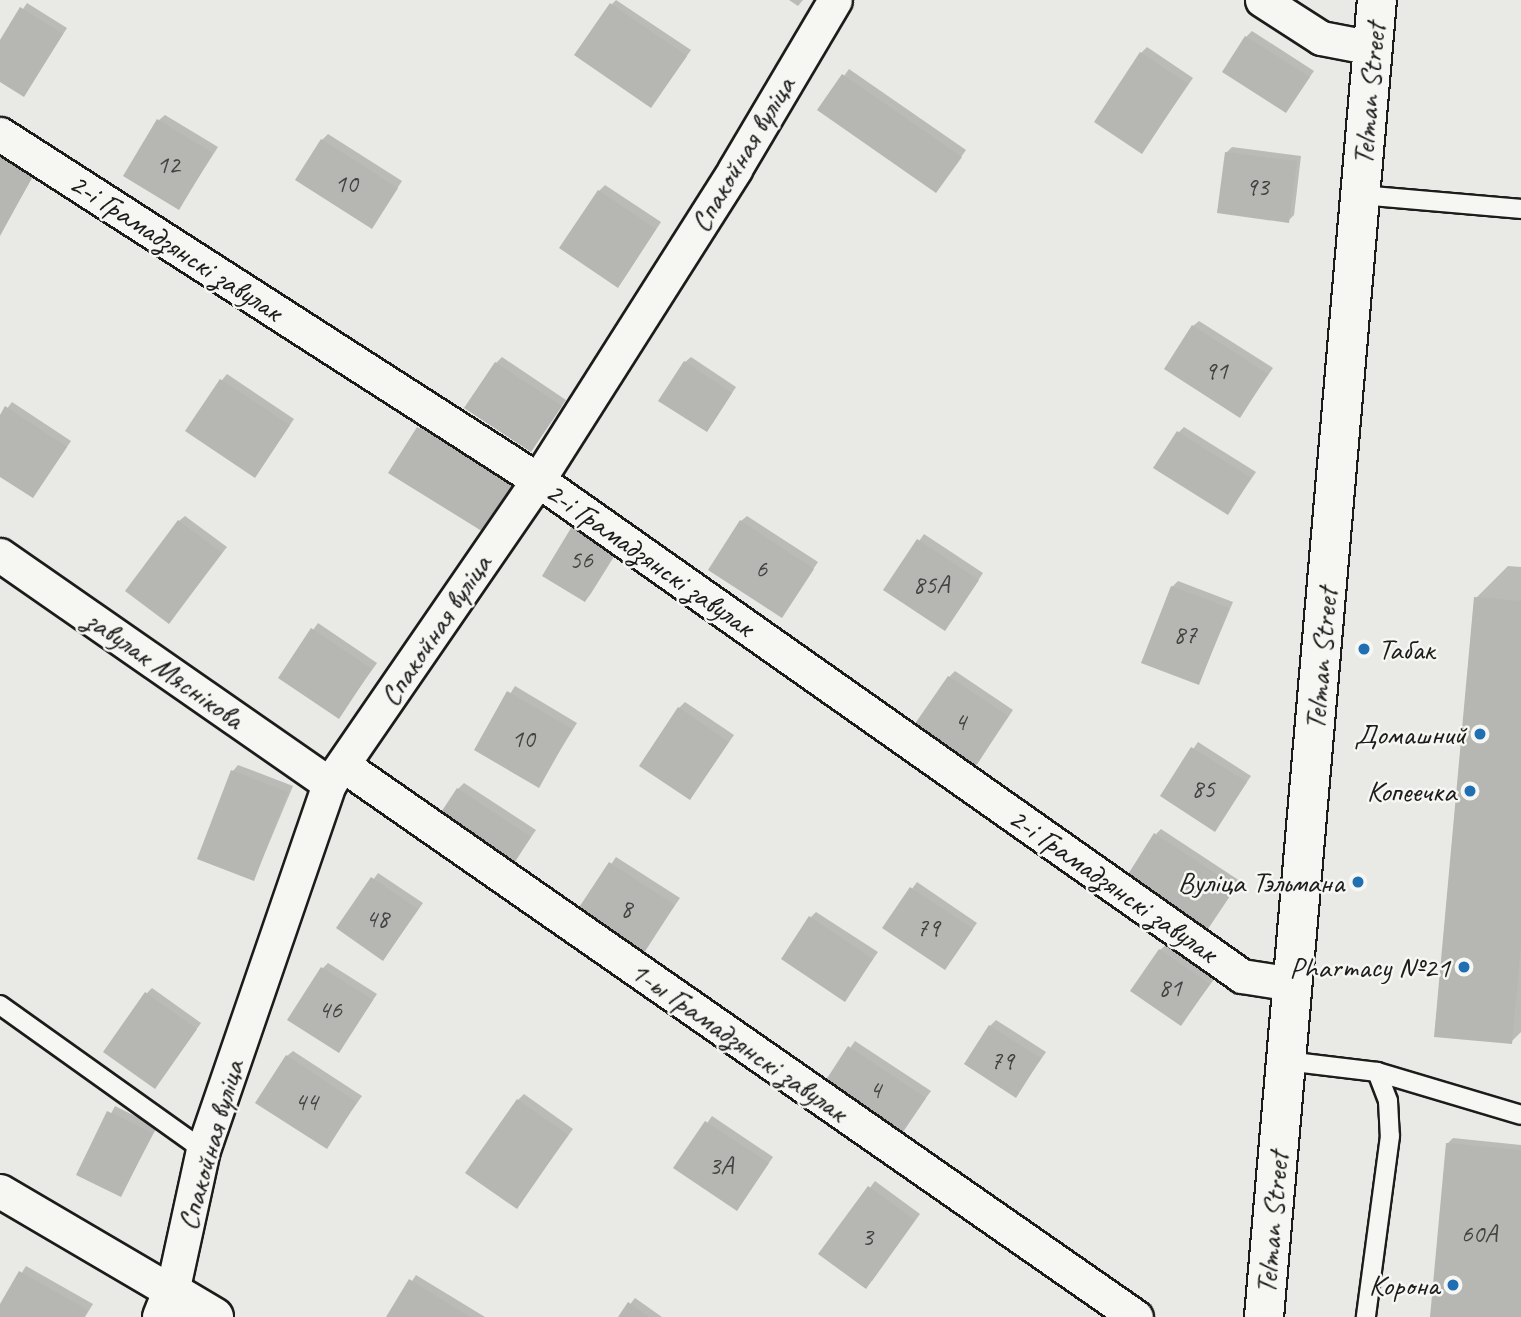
<!DOCTYPE html>
<html>
<head>
<meta charset="utf-8">
<style>
  body { margin:0 }
  #map { position:relative; width:1521px; height:1317px; overflow:hidden; background:#e9e9e5; font-family:Caveat,sans-serif }
  div>[style] { position:absolute }
  .shadow>* { inset:0; background:#0003 }
  .building>* { inset:0; background:#b6b6b3 }
  .roads { filter:drop-shadow(2px 0 #1c1c1c) drop-shadow(-2px 0 #1c1c1c) drop-shadow(0 2px #1c1c1c) drop-shadow(0 -2px #1c1c1c) }
  .lane>* { height:18px; margin:-9px; padding:0 9px; transform-origin:9px; border-radius:9px; background:#f6f6f2 }
  .street>* { height:33px; margin:-16.5px; padding:0 16.5px; transform-origin:16.5px; border-radius:16.5px; background:#f6f6f2 }
  .secondary>* { height:38px; margin:-19px; padding:0 19px; transform-origin:19px; border-radius:19px; background:#f6f6f2 }
  .dots>* { width:19px; height:19px; translate:-50% -50%; box-sizing:border-box; border:4px solid #f6f6f2; border-radius:50% }
  span { translate:-50% -50%; white-space:nowrap; text-align:center; line-height:1.15; -webkit-text-stroke:5px #f6f6f2; paint-order:stroke }
  .number-label { font-size:26px; color:#424242 }
  .number-label span { -webkit-text-stroke-width:0 }
  .street-label { font-size:30px; color:#1c1c1c }
  .poi-label { font-size:30px; color:#1c1c1c }
  .left { translate:0 -50%; text-align:left }
  .right { translate:-100% -50%; text-align:right }
</style>
</head>
<body>
<div id="map">
  <div class="shadow">
    <div style="clip-path:polygon(616px 0,691px 50px,651px 106px,612px 4px)"></div>
    <div style="clip-path:polygon(789px 0,803px 0,798px 6px)"></div>
    <div style="clip-path:polygon(27px 3px,67px 28px,24px 95px,0 80px,0 43px)"></div>
    <div style="clip-path:polygon(1252px 31px,1314px 71px,1286px 110px,1246px 37px)"></div>
    <div style="clip-path:polygon(1147px 47px,1193px 78px,1142px 152px,1141px 53px)"></div>
    <div style="clip-path:polygon(849px 69px,966px 150px,941px 185px,819px 110px)"></div>
    <div style="clip-path:polygon(165px 115px,218px 147px,179px 208px,159px 120px)"></div>
    <div style="clip-path:polygon(328px 134px,402px 181px,372px 227px,322px 140px)"></div>
    <div style="clip-path:polygon(0 145px,39px 166px,0 234px)"></div>
    <div style="clip-path:polygon(1232px 147px,1301px 156px,1294px 215px,1288px 221px,1226px 153px)"></div>
    <div style="clip-path:polygon(605px 185px,661px 222px,623px 280px,599px 191px)"></div>
    <div style="clip-path:polygon(1199px 321px,1273px 368px,1240px 416px,1193px 326px)"></div>
    <div style="clip-path:polygon(502px 357px,566px 400px,531px 450px,496px 363px)"></div>
    <div style="clip-path:polygon(691px 357px,736px 387px,712px 424px,685px 362px)"></div>
    <div style="clip-path:polygon(227px 374px,294px 419px,255px 476px,222px 380px)"></div>
    <div style="clip-path:polygon(12px 402px,71px 441px,33px 496px,0 475px,0 418px)"></div>
    <div style="clip-path:polygon(424px 422px,518px 481px,491px 526px,391px 473px)"></div>
    <div style="clip-path:polygon(1184px 427px,1256px 472px,1228px 513px,1178px 433px)"></div>
    <div style="clip-path:polygon(185px 516px,227px 547px,169px 622px,179px 521px)"></div>
    <div style="clip-path:polygon(747px 516px,818px 562px,781px 616px,741px 521px)"></div>
    <div style="clip-path:polygon(924px 534px,983px 573px,950px 623px,886px 589px)"></div>
    <div style="clip-path:polygon(625px 539px,590px 595px,585px 600px)"></div>
    <div style="clip-path:polygon(1508px 566px,1521px 567px,1521px 1032px,1511px 1042px,1476px 598px)"></div>
    <div style="clip-path:polygon(1178px 581px,1233px 602px,1199px 683px,1172px 587px)"></div>
    <div style="clip-path:polygon(318px 623px,377px 663px,339px 716px,280px 677px)"></div>
    <div style="clip-path:polygon(955px 671px,1013px 710px,979px 761px,949px 677px)"></div>
    <div style="clip-path:polygon(515px 686px,577px 723px,538px 786px,476px 749px)"></div>
    <div style="clip-path:polygon(685px 702px,734px 735px,690px 798px,679px 708px)"></div>
    <div style="clip-path:polygon(1198px 742px,1251px 776px,1215px 829px,1162px 795px)"></div>
    <div style="clip-path:polygon(238px 765px,293px 786px,254px 879px,233px 771px)"></div>
    <div style="clip-path:polygon(464px 783px,536px 830px,511px 866px,458px 789px)"></div>
    <div style="clip-path:polygon(1161px 829px,1240px 881px,1208px 927px,1156px 834px)"></div>
    <div style="clip-path:polygon(616px 857px,680px 898px,642px 953px,579px 912px)"></div>
    <div style="clip-path:polygon(378px 873px,423px 903px,388px 953px,339px 928px)"></div>
    <div style="clip-path:polygon(917px 882px,977px 923px,945px 968px,885px 927px)"></div>
    <div style="clip-path:polygon(816px 912px,878px 952px,845px 999px,811px 917px)"></div>
    <div style="clip-path:polygon(1166px 945px,1215px 978px,1181px 1024px,1160px 950px)"></div>
    <div style="clip-path:polygon(328px 963px,377px 994px,339px 1051px,323px 968px)"></div>
    <div style="clip-path:polygon(152px 988px,201px 1023px,160px 1081px,146px 994px)"></div>
    <div style="clip-path:polygon(996px 1020px,1046px 1052px,1016px 1096px,990px 1026px)"></div>
    <div style="clip-path:polygon(855px 1041px,931px 1091px,901px 1132px,827px 1082px)"></div>
    <div style="clip-path:polygon(293px 1051px,362px 1096px,326px 1147px,287px 1056px)"></div>
    <div style="clip-path:polygon(524px 1094px,573px 1129px,517px 1207px,518px 1100px)"></div>
    <div style="clip-path:polygon(115px 1106px,157px 1127px,121px 1195px,79px 1174px)"></div>
    <div style="clip-path:polygon(712px 1116px,773px 1157px,737px 1209px,676px 1168px)"></div>
    <div style="clip-path:polygon(1453px 1138px,1521px 1145px,1521px 1317px,1432px 1317px,1447px 1144px)"></div>
    <div style="clip-path:polygon(875px 1181px,920px 1214px,872px 1281px,821px 1254px)"></div>
    <div style="clip-path:polygon(26px 1266px,93px 1304px,85px 1317px,0 1317px,0 1308px)"></div>
    <div style="clip-path:polygon(416px 1275px,485px 1317px,388px 1317px)"></div>
    <div style="clip-path:polygon(635px 1298px,662px 1317px,620px 1317px)"></div>
  </div>
  <div class="building">
    <div style="clip-path:polygon(610px 3px,687px 56px,651px 108px,574px 55px)"></div>
    <div style="clip-path:polygon(20px 7px,63px 34px,24px 97px,0 82px,0 40px)"></div>
    <div style="clip-path:polygon(1245px 36px,1310px 77px,1286px 113px,1222px 72px)"></div>
    <div style="clip-path:polygon(1140px 52px,1188px 84px,1142px 154px,1094px 122px)"></div>
    <div style="clip-path:polygon(842px 74px,962px 157px,936px 193px,817px 110px)"></div>
    <div style="clip-path:polygon(157px 119px,213px 153px,179px 210px,123px 176px)"></div>
    <div style="clip-path:polygon(321px 139px,398px 188px,372px 229px,295px 180px)"></div>
    <div style="clip-path:polygon(1225px 152px,1297px 161px,1289px 223px,1217px 213px)"></div>
    <div style="clip-path:polygon(0 153px,35px 172px,0 236px)"></div>
    <div style="clip-path:polygon(598px 190px,656px 229px,618px 288px,559px 248px)"></div>
    <div style="clip-path:polygon(1192px 325px,1268px 374px,1240px 418px,1164px 369px)"></div>
    <div style="clip-path:polygon(684px 361px,732px 393px,707px 432px,658px 401px)"></div>
    <div style="clip-path:polygon(495px 362px,562px 406px,531px 452px,464px 408px)"></div>
    <div style="clip-path:polygon(220px 379px,290px 425px,255px 478px,185px 431px)"></div>
    <div style="clip-path:polygon(5px 406px,67px 447px,33px 498px,0 477px,0 415px)"></div>
    <div style="clip-path:polygon(417px 427px,514px 487px,485px 533px,388px 473px)"></div>
    <div style="clip-path:polygon(1177px 431px,1251px 478px,1228px 515px,1153px 468px)"></div>
    <div style="clip-path:polygon(577px 518px,621px 545px,585px 602px,542px 576px)"></div>
    <div style="clip-path:polygon(178px 520px,222px 553px,169px 624px,125px 591px)"></div>
    <div style="clip-path:polygon(740px 520px,814px 569px,782px 618px,708px 570px)"></div>
    <div style="clip-path:polygon(917px 539px,979px 580px,945px 631px,883px 590px)"></div>
    <div style="clip-path:polygon(1171px 586px,1229px 608px,1199px 685px,1141px 663px)"></div>
    <div style="clip-path:polygon(1474px 597px,1521px 601px,1521px 944px,1512px 1044px,1434px 1037px)"></div>
    <div style="clip-path:polygon(311px 628px,372px 669px,339px 719px,278px 678px)"></div>
    <div style="clip-path:polygon(948px 676px,1008px 716px,974px 769px,912px 728px)"></div>
    <div style="clip-path:polygon(507px 691px,572px 729px,539px 788px,474px 750px)"></div>
    <div style="clip-path:polygon(678px 707px,729px 742px,690px 800px,639px 766px)"></div>
    <div style="clip-path:polygon(1191px 747px,1247px 782px,1215px 832px,1160px 796px)"></div>
    <div style="clip-path:polygon(231px 770px,288px 792px,254px 881px,197px 859px)"></div>
    <div style="clip-path:polygon(457px 788px,531px 837px,511px 868px,436px 820px)"></div>
    <div style="clip-path:polygon(1154px 833px,1236px 887px,1208px 929px,1127px 876px)"></div>
    <div style="clip-path:polygon(609px 862px,675px 905px,642px 956px,576px 912px)"></div>
    <div style="clip-path:polygon(371px 877px,418px 909px,383px 961px,336px 928px)"></div>
    <div style="clip-path:polygon(910px 887px,973px 929px,945px 970px,882px 928px)"></div>
    <div style="clip-path:polygon(809px 916px,873px 959px,845px 1002px,781px 959px)"></div>
    <div style="clip-path:polygon(1159px 949px,1210px 984px,1181px 1026px,1130px 991px)"></div>
    <div style="clip-path:polygon(321px 967px,373px 1000px,339px 1053px,287px 1020px)"></div>
    <div style="clip-path:polygon(145px 992px,197px 1029px,155px 1089px,103px 1052px)"></div>
    <div style="clip-path:polygon(989px 1025px,1041px 1058px,1016px 1098px,964px 1064px)"></div>
    <div style="clip-path:polygon(848px 1046px,926px 1098px,901px 1135px,824px 1083px)"></div>
    <div style="clip-path:polygon(286px 1055px,357px 1102px,327px 1149px,255px 1103px)"></div>
    <div style="clip-path:polygon(517px 1099px,568px 1135px,517px 1209px,465px 1173px)"></div>
    <div style="clip-path:polygon(107px 1111px,153px 1133px,121px 1197px,76px 1175px)"></div>
    <div style="clip-path:polygon(705px 1121px,769px 1163px,737px 1211px,673px 1168px)"></div>
    <div style="clip-path:polygon(1446px 1143px,1521px 1150px,1521px 1317px,1430px 1317px)"></div>
    <div style="clip-path:polygon(868px 1186px,915px 1220px,866px 1289px,818px 1254px)"></div>
    <div style="clip-path:polygon(19px 1271px,88px 1310px,84px 1317px,0 1317px,0 1304px)"></div>
    <div style="clip-path:polygon(409px 1279px,470px 1317px,386px 1317px)"></div>
    <div style="clip-path:polygon(628px 1302px,649px 1317px,618px 1317px)"></div>
  </div>
  <div class="roads">
    <div class="lane">
      <div style="left:1361px;top:195px;width:161px;rotate:5deg"></div>
      <div style="left:0;top:1005px;width:249px;rotate:35.5deg"></div>
      <div style="left:1286px;top:1061px;width:92px;rotate:6.9deg"></div>
      <div style="left:1377px;top:1072px;width:31px;rotate:69deg"></div>
      <div style="left:1388px;top:1101px;width:35px;rotate:87deg"></div>
      <div style="left:1390px;top:1136px;width:183px;rotate:97.6deg"></div>
      <div style="left:1377px;top:1072px;width:150px;rotate:16.6deg"></div>
    </div>
    <div class="street">
      <div style="left:1262px;top:0;width:70px;rotate:32.8deg"></div>
      <div style="left:1321px;top:38px;width:53px;rotate:10.9deg"></div>
      <div style="left:0;top:134px;width:640px;rotate:32.75deg"></div>
      <div style="left:538px;top:480px;width:861px;rotate:35.17deg"></div>
      <div style="left:1242px;top:976px;width:52px;rotate:8.9deg"></div>
      <div style="left:0;top:555px;width:401px;rotate:34.8deg"></div>
      <div style="left:343px;top:765px;width:966px;rotate:34.84deg"></div>
      <div style="left:0;top:1191px;width:199px;rotate:30.4deg"></div>
      <div style="left:172px;top:1292px;width:145px;rotate:-77.7deg"></div>
      <div style="left:203px;top:1150px;width:387px;rotate:-71deg"></div>
      <div style="left:329px;top:784px;width:369px;rotate:-55.5deg"></div>
      <div style="left:538px;top:480px;width:368px;rotate:-57.6deg"></div>
      <div style="left:735px;top:169px;width:196px;rotate:-59.4deg"></div>
    </div>
    <div class="secondary">
      <div style="left:162px;top:1317px;width:27px;rotate:-68deg"></div>
      <div style="left:172px;top:1292px;width:49px;rotate:30.8deg"></div>
      <div style="left:1264px;top:1317px;width:1322px;rotate:-85.1deg"></div>
    </div>
  </div>
  <div class="dots">
    <div style="left:1364px;top:649px;background:#1f6fb2"></div>
    <div style="left:1480px;top:734px;background:#1f6fb2"></div>
    <div style="left:1470px;top:791px;background:#1f6fb2"></div>
    <div style="left:1358px;top:882px;background:#1f6fb2"></div>
    <div style="left:1464px;top:967px;background:#1f6fb2"></div>
    <div style="left:1453px;top:1285px;background:#1f6fb2"></div>
  </div>
  <div class="number-label">
    <span style="left:168px;top:165px">12</span>
    <span style="left:346px;top:184px">10</span>
    <span style="left:1257px;top:187px">93</span>
    <span style="left:1216px;top:371px">91</span>
    <span style="left:581px;top:560px">56</span>
    <span style="left:761px;top:569px">6</span>
    <span style="left:931px;top:585px">85А</span>
    <span style="left:1185px;top:635px">87</span>
    <span style="left:960px;top:722px">4</span>
    <span style="left:523px;top:739px">10</span>
    <span style="left:1203px;top:789px">85</span>
    <span style="left:626px;top:909px">8</span>
    <span style="left:377px;top:919px">48</span>
    <span style="left:928px;top:928px">79</span>
    <span style="left:1170px;top:988px">81</span>
    <span style="left:330px;top:1010px">46</span>
    <span style="left:1002px;top:1061px">79</span>
    <span style="left:875px;top:1090px">4</span>
    <span style="left:306px;top:1102px">44</span>
    <span style="left:721px;top:1166px">3А</span>
    <span style="left:1479px;top:1234px">60А</span>
    <span style="left:867px;top:1237px">3</span>
  </div>
  <div class="street-label">
    <span style="left:1369px;top:94px;rotate:-85deg">Telman Street</span>
    <span style="left:742px;top:154px;rotate:-59deg">Спакойная вуліца</span>
    <span style="left:176px;top:247px;rotate:33deg">2-і Грамадзянскі завулак</span>
    <span style="left:650px;top:559px;rotate:35deg">2-і Грамадзянскі завулак</span>
    <span style="left:435px;top:630px;rotate:-56deg">Спакойная вуліца</span>
    <span style="left:1321px;top:659px;rotate:-85deg">Telman Street</span>
    <span style="left:165px;top:669px;rotate:35deg">завулак Мяснікова</span>
    <span style="left:1113px;top:885px;rotate:35deg">2-і Грамадзянскі завулак</span>
    <span style="left:739px;top:1041px;rotate:35deg">1-ы Грамадзянскі завулак</span>
    <span style="left:210px;top:1145px;rotate:-74deg">Спакойная вуліца</span>
    <span style="left:1272px;top:1223px;rotate:-85deg">Telman Street</span>
  </div>
  <div class="poi-label">
    <span class="left" style="left:1378px;top:649px">Табак</span>
    <span class="right" style="left:1466px;top:734px">Домашний</span>
    <span class="right" style="left:1456px;top:791px">Копеечка</span>
    <span class="right" style="left:1344px;top:882px">Вуліца Тэльмана</span>
    <span class="right" style="left:1450px;top:967px">Pharmacy №21</span>
    <span class="right" style="left:1439px;top:1285px">Корона</span>
  </div>
</div>
</body>
</html>
